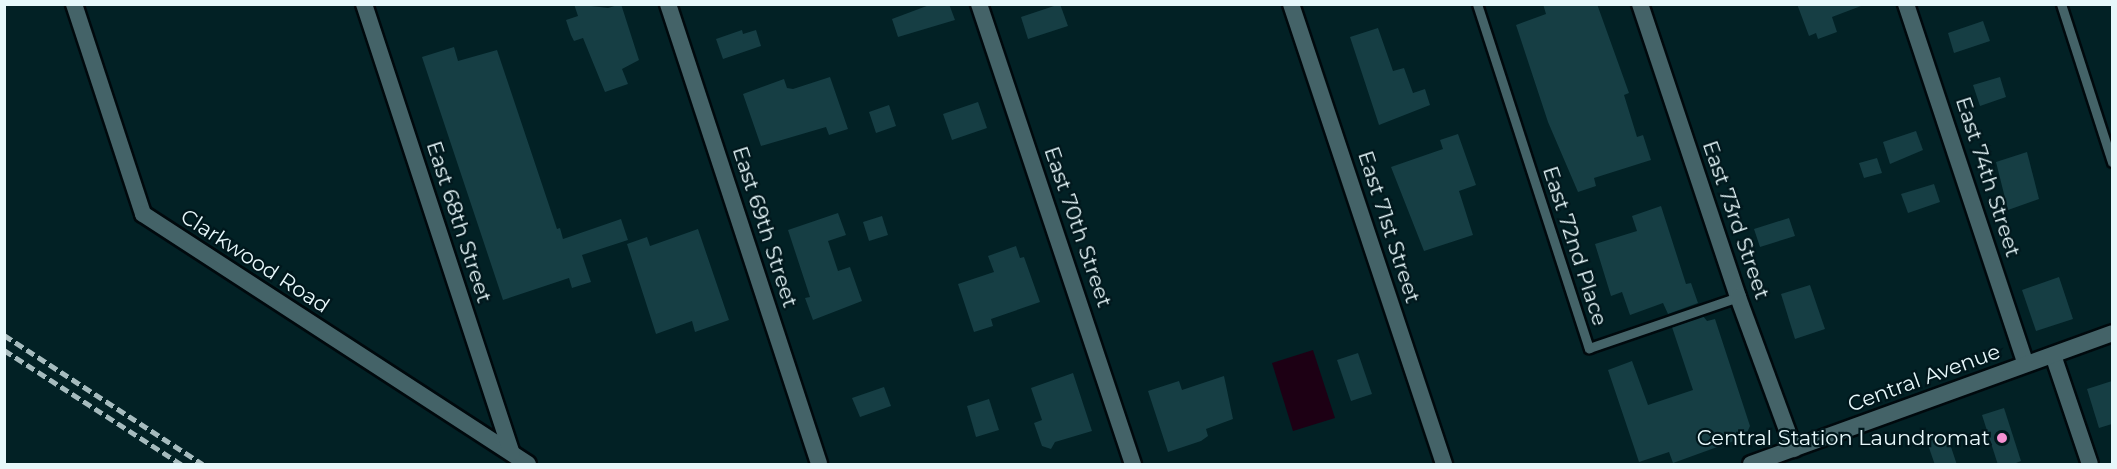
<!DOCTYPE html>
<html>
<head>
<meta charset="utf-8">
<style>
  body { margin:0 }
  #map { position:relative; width:2117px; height:469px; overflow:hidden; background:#022125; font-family:Montserrat,sans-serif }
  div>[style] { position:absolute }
  .water>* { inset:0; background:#1d0014 }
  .building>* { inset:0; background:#163e44 }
  .roads { filter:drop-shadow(2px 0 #00090d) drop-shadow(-2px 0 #00090d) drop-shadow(0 2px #00090d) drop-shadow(0 -2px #00090d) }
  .service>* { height:9px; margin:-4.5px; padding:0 4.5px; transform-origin:4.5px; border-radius:4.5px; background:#446368 }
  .minor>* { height:16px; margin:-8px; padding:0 8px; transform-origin:8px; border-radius:8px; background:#446368 }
  .tertiary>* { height:16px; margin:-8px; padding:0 8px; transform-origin:8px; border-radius:8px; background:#446368 }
  .rail>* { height:4.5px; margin-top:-2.25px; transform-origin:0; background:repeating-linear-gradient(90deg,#a6bbbe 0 9px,transparent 0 13.5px) }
  .dots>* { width:16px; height:16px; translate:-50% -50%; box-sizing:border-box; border:3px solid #00171c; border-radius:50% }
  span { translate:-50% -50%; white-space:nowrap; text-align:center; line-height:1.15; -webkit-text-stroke:4.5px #00171c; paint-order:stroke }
  .street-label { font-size:21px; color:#e7f8fb }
  .poi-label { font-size:21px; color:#e7f8fb }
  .right { translate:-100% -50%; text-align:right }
  .frame { position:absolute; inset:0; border:6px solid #e7f8fb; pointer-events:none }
</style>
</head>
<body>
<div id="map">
  <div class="water">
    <div style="clip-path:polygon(1313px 350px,1335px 418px,1293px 431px,1272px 363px)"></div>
  </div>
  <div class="building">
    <div style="clip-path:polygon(574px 4px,608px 8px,621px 4px,639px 60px,622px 69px,628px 84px,605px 92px,583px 38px,574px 41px,571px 35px,566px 20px,578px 16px)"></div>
    <div style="clip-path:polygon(932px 4px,949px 4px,955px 20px,898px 37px,892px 19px)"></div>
    <div style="clip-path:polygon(1060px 4px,1068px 26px,1028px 39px,1021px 17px)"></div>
    <div style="clip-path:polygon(1543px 4px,1597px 4px,1629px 93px,1624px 95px,1637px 137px,1643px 135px,1651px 160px,1594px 178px,1596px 186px,1578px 192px,1548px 122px,1516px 25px,1546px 14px)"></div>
    <div style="clip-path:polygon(1797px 4px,1861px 4px,1861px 6px,1832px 17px,1837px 32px,1818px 39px,1816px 33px,1809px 36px)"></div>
    <div style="clip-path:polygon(1983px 21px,1990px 41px,1954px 53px,1948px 33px)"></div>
    <div style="clip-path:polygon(1378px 28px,1393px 71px,1404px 68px,1413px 93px,1425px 89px,1430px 105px,1379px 125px,1350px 37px)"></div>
    <div style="clip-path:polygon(742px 30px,743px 34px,756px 30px,761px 46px,723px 59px,716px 39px)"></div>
    <div style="clip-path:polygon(454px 47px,458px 61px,497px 50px,557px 229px,560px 228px,563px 239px,621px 219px,628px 240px,582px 255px,591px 282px,572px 288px,569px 278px,503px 300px,422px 57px)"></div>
    <div style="clip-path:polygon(830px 77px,848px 129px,829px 135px,826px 127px,761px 146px,743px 94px,784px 79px,787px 88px,793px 89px)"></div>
    <div style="clip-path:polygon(2000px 77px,2006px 97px,1980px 106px,1973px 85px)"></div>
    <div style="clip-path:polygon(978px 102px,987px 128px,952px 140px,943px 114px)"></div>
    <div style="clip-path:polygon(889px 105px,896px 126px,876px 133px,869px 112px)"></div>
    <div style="clip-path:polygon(1916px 131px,1923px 150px,1890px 164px,1883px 142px)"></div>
    <div style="clip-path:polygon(1458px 134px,1476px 185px,1459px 191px,1473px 235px,1424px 251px,1391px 167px,1443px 149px,1440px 140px)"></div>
    <div style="clip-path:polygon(2027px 152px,2039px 199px,2008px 210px,1996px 162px)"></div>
    <div style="clip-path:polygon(1877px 158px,1882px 173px,1864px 178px,1859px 163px)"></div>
    <div style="clip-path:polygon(1934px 184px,1940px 202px,1908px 213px,1901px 194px)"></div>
    <div style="clip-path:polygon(1661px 206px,1686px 284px,1691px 283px,1698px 303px,1668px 314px,1663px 303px,1630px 315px,1622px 292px,1611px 296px,1595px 244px,1637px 231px,1632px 216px)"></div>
    <div style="clip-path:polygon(838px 213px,846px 235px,828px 241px,838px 271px,850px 267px,862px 301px,813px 320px,805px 298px,810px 297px,788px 230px)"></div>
    <div style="clip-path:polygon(882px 216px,888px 235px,869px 241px,863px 222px)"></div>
    <div style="clip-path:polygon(1789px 218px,1795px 236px,1760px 247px,1754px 229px)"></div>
    <div style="clip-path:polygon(698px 229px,729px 320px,695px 332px,692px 321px,656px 334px,627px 244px,647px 237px,650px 246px)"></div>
    <div style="clip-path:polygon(1016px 246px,1020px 258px,1024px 257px,1040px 302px,991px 319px,993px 326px,974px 332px,958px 284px,994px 272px,988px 256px)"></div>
    <div style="clip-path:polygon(2059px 277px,2073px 319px,2036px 331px,2022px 290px)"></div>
    <div style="clip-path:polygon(1810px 285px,1825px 329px,1795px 339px,1781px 294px)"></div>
    <div style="clip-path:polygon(1703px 316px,1707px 321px,1715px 319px,1750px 426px,1745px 437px,1673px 463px,1669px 452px,1639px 462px,1608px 370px,1632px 361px,1648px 405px,1693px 390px,1672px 327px)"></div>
    <div style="clip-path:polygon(1358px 353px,1372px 394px,1351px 401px,1337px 360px)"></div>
    <div style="clip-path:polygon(1073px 373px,1092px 431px,1055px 442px,1051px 449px,1042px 446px,1034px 423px,1042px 420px,1031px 388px)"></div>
    <div style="clip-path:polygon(1224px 376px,1233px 419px,1206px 429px,1208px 436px,1201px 441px,1168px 452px,1148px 391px,1179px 381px,1182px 390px)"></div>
    <div style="clip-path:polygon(2112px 381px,2112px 424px,2099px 428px,2087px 389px)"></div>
    <div style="clip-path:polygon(884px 387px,891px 406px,860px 417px,852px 398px)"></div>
    <div style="clip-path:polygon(989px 399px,999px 430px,976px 437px,967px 406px)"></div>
    <div style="clip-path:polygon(2004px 408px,2021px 461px,2011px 465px,1998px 465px,1982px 415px)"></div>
    <div style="clip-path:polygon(1947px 435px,1957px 465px,1935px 465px,1927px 442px)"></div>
  </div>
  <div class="roads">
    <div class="service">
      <div style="left:1477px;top:4px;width:362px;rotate:72deg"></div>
      <div style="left:1589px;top:348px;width:157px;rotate:-18.9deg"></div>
      <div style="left:2061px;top:4px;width:166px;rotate:72.1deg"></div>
    </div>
    <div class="minor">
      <div style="left:74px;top:4px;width:221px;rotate:71.8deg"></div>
      <div style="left:143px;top:214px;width:459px;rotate:33deg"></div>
      <div style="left:364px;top:4px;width:473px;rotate:71.8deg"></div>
      <div style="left:668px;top:4px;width:484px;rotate:71.8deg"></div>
      <div style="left:979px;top:4px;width:485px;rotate:71.5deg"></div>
      <div style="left:1640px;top:4px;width:309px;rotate:71.5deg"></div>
      <div style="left:1738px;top:297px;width:162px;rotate:69.8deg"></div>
      <div style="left:1906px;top:4px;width:379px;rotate:71.6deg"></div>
      <div style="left:2053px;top:355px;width:115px;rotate:71.3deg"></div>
    </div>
    <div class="tertiary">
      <div style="left:1291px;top:4px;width:485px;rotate:71.6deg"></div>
      <div style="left:1751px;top:464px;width:384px;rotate:-19.9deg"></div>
    </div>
  </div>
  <div class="rail">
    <div style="left:4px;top:335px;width:237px;rotate:33deg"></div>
    <div style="left:4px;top:350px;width:211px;rotate:32.8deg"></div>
  </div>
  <div class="dots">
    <div style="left:2002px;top:438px;background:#f591d2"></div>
  </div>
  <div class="street-label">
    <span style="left:1988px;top:177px;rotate:72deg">East 74th Street</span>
    <span style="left:1736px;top:220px;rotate:71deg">East 73rd Street</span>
    <span style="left:459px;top:222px;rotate:72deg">East 68th Street</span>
    <span style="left:765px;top:227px;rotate:72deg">East 69th Street</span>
    <span style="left:1078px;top:227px;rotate:71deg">East 70th Street</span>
    <span style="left:1389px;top:227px;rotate:72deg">East 71st Street</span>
    <span style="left:1575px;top:246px;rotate:72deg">East 72nd Place</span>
    <span style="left:255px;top:261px;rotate:33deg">Clarkwood Road</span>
    <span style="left:1924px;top:378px;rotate:-20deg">Central Avenue</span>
  </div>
  <div class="poi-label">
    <span class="right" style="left:1990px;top:438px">Central Station Laundromat</span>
  </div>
  <div class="frame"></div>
</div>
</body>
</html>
